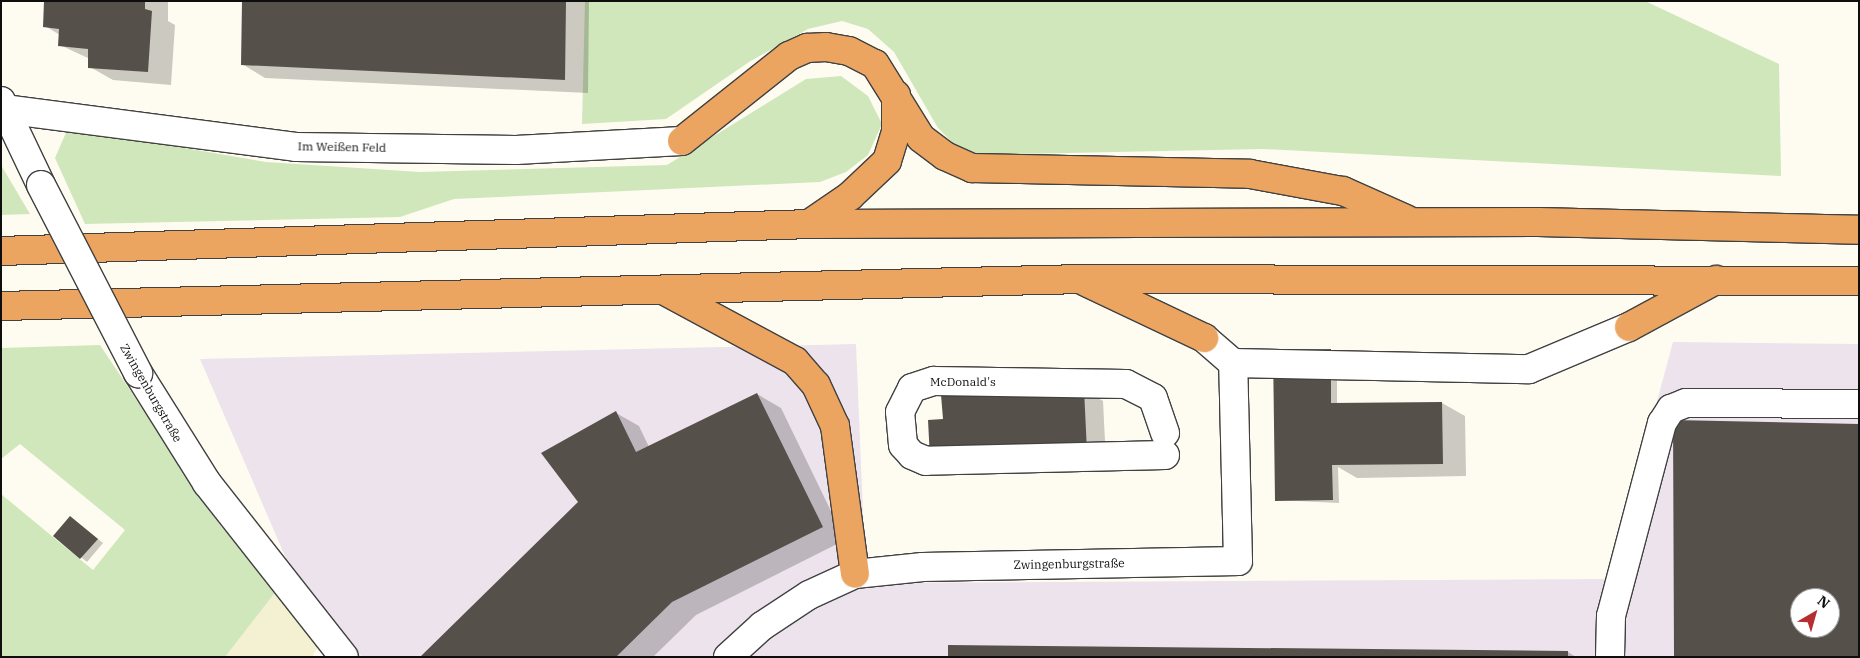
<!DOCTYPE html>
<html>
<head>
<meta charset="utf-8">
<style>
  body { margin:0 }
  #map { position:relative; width:1860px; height:658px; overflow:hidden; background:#fefcf0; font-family:"IBM Plex Serif",serif }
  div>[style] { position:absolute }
  .industrial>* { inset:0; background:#ece3ec }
  .farmland>* { inset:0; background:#f3f1d2 }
  .green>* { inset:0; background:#d0e7bc }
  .shadow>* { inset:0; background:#0003 }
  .building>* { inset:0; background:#56504b }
  .roads { filter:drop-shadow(1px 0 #414141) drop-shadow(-1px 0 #414141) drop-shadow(0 1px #414141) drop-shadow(0 -1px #414141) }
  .minor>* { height:28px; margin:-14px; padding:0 14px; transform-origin:14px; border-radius:14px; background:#fff }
  .highway>* { height:28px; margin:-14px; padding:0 14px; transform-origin:14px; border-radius:14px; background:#eba561 }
  .bridges { filter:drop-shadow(1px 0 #414141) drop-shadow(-1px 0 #414141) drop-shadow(0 1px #414141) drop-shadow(0 -1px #414141) }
  .minor-bridge>* { height:28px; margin:-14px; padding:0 14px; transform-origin:14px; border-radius:14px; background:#fff }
  span { translate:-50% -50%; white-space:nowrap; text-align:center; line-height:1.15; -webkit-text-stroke:5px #fff; paint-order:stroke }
  .street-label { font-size:12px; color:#0e0e0e }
  .frame { position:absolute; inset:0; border:2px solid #0e0e0e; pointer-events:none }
  .north { position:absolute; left:1790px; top:588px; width:50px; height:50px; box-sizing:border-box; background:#fff; border:1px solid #9f9f9f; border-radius:50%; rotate:38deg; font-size:14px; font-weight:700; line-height:20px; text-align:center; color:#0e0e0e }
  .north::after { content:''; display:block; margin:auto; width:18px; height:22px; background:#b62e30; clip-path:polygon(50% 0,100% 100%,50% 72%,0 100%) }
</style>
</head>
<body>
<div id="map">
  <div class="industrial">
    <div style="clip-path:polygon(evenodd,1673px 342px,1859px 344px,1859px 657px,362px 657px,291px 570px,200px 359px,856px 344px,866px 583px,1609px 579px,1673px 342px,1800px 598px,1830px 598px,1830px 628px,1800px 628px,1800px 598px)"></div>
  </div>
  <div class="farmland">
    <div style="clip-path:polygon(277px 590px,318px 647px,312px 657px,225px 657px)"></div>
  </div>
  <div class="green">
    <div style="clip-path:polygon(585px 1px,1645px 1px,1779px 64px,1781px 176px,1263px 149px,965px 155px,938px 128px,894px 52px,868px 29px,842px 21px,808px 29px,749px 62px,666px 119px,582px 124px)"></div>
    <div style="clip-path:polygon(841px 76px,868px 96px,882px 124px,868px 155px,846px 172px,820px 182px,454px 199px,400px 217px,85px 224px,55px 158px,68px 128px,266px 162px,420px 172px,667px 165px,806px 79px)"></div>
    <div style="clip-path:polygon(1px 165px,30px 214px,1px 215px)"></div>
    <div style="clip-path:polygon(100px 345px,220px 525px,277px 590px,225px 657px,1px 657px,1px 494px,93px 570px,125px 530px,20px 444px,1px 459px,1px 348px)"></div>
  </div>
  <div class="shadow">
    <div style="clip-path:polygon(45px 1px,168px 1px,168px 21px,175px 25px,171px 85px,113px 80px,90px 67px,90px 59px,60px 45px,60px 35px,45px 26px)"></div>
    <div style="clip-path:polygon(243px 1px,589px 1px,588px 93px,265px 78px,242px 64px)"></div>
    <div style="clip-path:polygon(1330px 350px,1337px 354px,1337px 404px,1442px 403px,1465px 416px,1466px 476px,1357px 478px,1338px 467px,1339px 503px,1276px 500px)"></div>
    <div style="clip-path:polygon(1084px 390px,1103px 401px,1106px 462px,944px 420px)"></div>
    <div style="clip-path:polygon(757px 394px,781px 408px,845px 540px,696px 615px,653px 657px,422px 657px,580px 502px,616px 413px,639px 426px,649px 447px)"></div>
    <div style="clip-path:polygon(70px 517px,103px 543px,87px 562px,55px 536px)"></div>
    <div style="clip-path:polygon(1568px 652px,1576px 657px,950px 657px)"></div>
  </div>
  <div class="building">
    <div style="clip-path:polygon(44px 1px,145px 1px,145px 9px,152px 11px,148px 72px,88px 68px,88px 49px,58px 46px,59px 29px,43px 27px)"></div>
    <div style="clip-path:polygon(242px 1px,566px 1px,565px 80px,241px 65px)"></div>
    <div style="clip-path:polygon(1331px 349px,1331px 403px,1442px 402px,1443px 464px,1332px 465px,1333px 500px,1275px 501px,1273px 350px)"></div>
    <div style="clip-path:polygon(1084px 389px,1087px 452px,930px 459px,928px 420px,943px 419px,941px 395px)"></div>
    <div style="clip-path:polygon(757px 393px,823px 527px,672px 602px,616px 657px,420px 657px,578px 502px,541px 453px,616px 411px,636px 452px)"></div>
    <div style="clip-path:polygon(evenodd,1673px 420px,1859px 424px,1859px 657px,1674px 657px,1673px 420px,1800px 598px,1830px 598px,1830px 628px,1800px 628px,1800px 598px)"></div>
    <div style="clip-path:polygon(70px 516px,98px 539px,80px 559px,53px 536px)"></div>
    <div style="clip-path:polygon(948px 645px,1568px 651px,1568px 657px,948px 657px)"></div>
  </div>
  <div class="roads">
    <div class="minor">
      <div style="left:1px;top:101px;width:93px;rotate:64.5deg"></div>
      <div style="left:4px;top:109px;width:294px;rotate:7.4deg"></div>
      <div style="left:296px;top:147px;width:220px;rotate:0.8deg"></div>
      <div style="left:516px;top:150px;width:166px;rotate:-3.1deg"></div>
      <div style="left:1204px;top:338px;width:38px;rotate:41deg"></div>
      <div style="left:1233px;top:363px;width:296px;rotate:1.2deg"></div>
      <div style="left:1529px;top:369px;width:108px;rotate:-22.8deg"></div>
      <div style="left:138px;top:373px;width:130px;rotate:57.9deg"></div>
      <div style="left:207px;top:483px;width:221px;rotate:51.8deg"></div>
      <div style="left:1165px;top:455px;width:239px;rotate:178.6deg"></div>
      <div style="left:926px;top:461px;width:15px;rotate:-157deg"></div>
      <div style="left:912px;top:455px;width:13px;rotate:-132deg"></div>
      <div style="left:903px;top:445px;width:33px;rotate:-95deg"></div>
      <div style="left:900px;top:412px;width:27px;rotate:-63deg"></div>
      <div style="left:912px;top:388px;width:23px;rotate:-18deg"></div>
      <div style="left:934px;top:381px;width:192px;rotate:0.9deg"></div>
      <div style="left:1126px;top:384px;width:30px;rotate:27deg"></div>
      <div style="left:1153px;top:398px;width:37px;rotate:71deg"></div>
      <div style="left:728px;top:657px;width:46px;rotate:-42.4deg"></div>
      <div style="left:762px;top:626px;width:56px;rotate:-33.4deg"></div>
      <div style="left:809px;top:595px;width:51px;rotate:-24.5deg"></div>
      <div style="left:855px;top:574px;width:68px;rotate:-5.9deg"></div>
      <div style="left:923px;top:567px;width:315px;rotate:-1.1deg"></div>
      <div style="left:1238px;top:561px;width:198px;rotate:-91.4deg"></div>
      <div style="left:1610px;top:657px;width:41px;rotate:-88.6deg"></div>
      <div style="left:1611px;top:616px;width:200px;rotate:-75.2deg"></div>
      <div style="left:1662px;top:423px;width:17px;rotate:-57deg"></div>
      <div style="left:1671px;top:409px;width:16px;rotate:-22deg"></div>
      <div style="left:1686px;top:403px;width:173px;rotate:0.3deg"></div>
    </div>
    <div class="highway">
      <div style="left:682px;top:141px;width:137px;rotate:-38.5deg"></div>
      <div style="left:789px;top:56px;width:20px;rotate:-24deg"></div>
      <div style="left:807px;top:48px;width:19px;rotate:-3deg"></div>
      <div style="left:826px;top:47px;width:23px;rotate:10deg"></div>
      <div style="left:849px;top:51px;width:29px;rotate:27deg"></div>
      <div style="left:875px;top:64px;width:87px;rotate:58.1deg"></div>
      <div style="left:921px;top:138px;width:30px;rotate:37deg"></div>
      <div style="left:945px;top:156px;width:30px;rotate:24deg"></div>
      <div style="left:972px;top:168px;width:278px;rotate:1.2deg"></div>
      <div style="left:1250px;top:174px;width:95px;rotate:10.4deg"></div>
      <div style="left:1343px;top:191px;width:69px;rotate:24deg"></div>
      <div style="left:809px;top:224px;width:50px;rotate:-34.3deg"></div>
      <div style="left:850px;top:196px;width:51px;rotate:-43.4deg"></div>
      <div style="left:887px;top:161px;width:30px;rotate:-73deg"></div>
      <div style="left:896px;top:132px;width:37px;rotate:-90deg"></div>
      <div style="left:1px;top:251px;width:808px;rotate:-1.91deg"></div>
      <div style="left:809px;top:224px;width:729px;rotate:-0.16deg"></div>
      <div style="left:1538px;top:222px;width:321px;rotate:1.4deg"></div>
      <div style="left:1086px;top:282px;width:131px;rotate:25.4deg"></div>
      <div style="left:663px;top:290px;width:150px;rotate:28.3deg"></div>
      <div style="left:795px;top:361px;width:32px;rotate:49deg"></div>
      <div style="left:816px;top:385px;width:45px;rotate:65.1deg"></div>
      <div style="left:835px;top:426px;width:149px;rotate:82.3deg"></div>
      <div style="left:1px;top:306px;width:1079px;rotate:-1.43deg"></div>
      <div style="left:1080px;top:279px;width:779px;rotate:0.15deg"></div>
      <div style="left:1629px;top:327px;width:99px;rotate:-28.4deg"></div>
    </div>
  </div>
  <div class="bridges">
    <div class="minor-bridge">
      <div style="left:41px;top:185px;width:212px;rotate:62.7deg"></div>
    </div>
  </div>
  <div class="street-label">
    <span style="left:342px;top:147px;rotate:1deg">Im Weißen Feld</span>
    <span style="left:963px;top:382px">McDonald's</span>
    <span style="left:151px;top:393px;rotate:60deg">Zwingenburgstraße</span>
    <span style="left:1069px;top:564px;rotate:-1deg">Zwingenburgstraße</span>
  </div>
  <div class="frame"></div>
  <div class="north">N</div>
</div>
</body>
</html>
